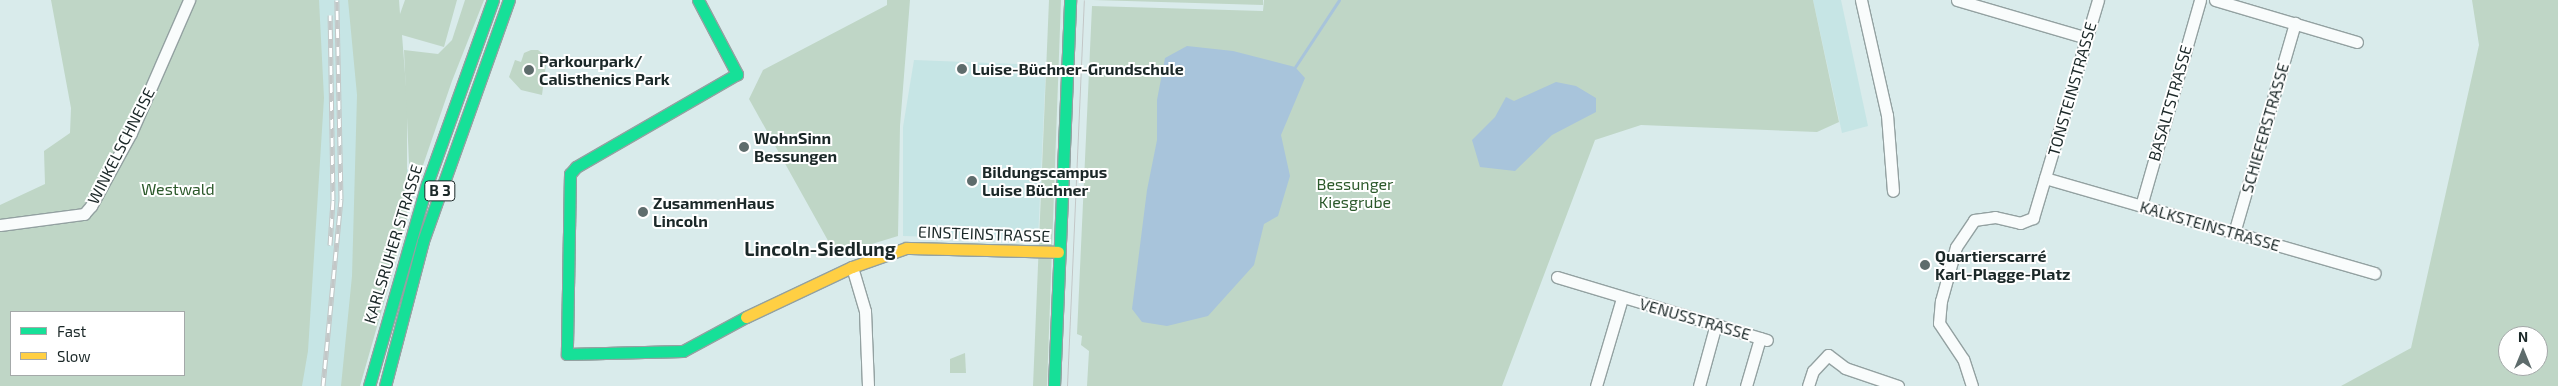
<!DOCTYPE html>
<html>
<head>
<meta charset="utf-8">
<style>
  body { margin:0 }
  #map { position:relative; width:2558px; height:386px; overflow:hidden; background:#d9ebeb; font-family:"Exo 2",sans-serif }
  div>[style] { position:absolute }
  .built>* { inset:0; background:#c6e5e5 }
  .green>* { inset:0; background:#bfd6c6 }
  .water>* { inset:0; background:#a8c4db }
  .stream>* { height:3px; margin:-1.5px; padding:0 1.5px; transform-origin:1.5px; border-radius:1.5px; background:#a8c4db }
  .roads { filter:drop-shadow(1px 0 #93a1a1) drop-shadow(-1px 0 #93a1a1) drop-shadow(0 1px #93a1a1) drop-shadow(0 -1px #93a1a1) }
  .street>* { height:11px; margin:-5.5px; padding:0 5.5px; transform-origin:5.5px; border-radius:5.5px; background:#f9fcfc }
  .fast>* { height:11px; margin:-5.5px; padding:0 5.5px; transform-origin:5.5px; border-radius:5.5px; background:#16e098 }
  .slow>* { height:11px; margin:-5.5px; padding:0 5.5px; transform-origin:5.5px; border-radius:5.5px; background:#ffcf43 }
  .tram>* { height:1px; margin:-0.5px; padding:0 0.5px; transform-origin:0.5px; border-radius:0.5px; background:#c3c7c7 }
  .rail>* { height:5px; margin-top:-2.5px; transform-origin:0; background:repeating-linear-gradient(90deg,#fff 0 9px,#c3c7c7 0 18px); box-sizing:border-box; border-block:1px solid #c3c7c7 }
  .dots>* { width:14px; height:14px; translate:-50% -50%; box-sizing:border-box; border:2px solid #fff; border-radius:50% }
  span { translate:-50% -50%; white-space:nowrap; text-align:center; line-height:1.15; -webkit-text-stroke:4px #fff; paint-order:stroke }
  .shield-label span { padding:1px 4px; background:#fff; border:1px solid; border-radius:4px; -webkit-text-stroke-width:0 }
  .shield-label { font-size:15px; color:#1b2828; font-weight:700 }
  .poi-label { font-size:16px; color:#1b2828; font-weight:700 }
  .left { translate:0 -50%; text-align:left }
  .street-label { font-size:16px; color:#1b2828 }
  .park-label { font-size:16px; color:#2c592b }
  .quarter-label { font-size:19px; color:#1b2828; font-weight:700 }
  .legend { position:absolute; left:10px; top:311px; width:175px; height:65px; box-sizing:border-box; background:#fff; border:1px solid #a4a9a9; margin:0; padding:6px 9px; list-style:none; font-size:15px; color:#1b2828 }
  .legend li { display:flex; align-items:center; gap:10px; height:25px }
  .legend b { width:25px; border:1px solid #a4a9a9 }
  .north { position:absolute; left:2498px; top:326px; width:50px; height:50px; box-sizing:border-box; background:#fff; border:1px solid #a4a9a9; border-radius:50%; rotate:0deg; font-size:14px; font-weight:700; line-height:20px; text-align:center; color:#1b2828 }
  .north::after { content:''; display:block; margin:auto; width:18px; height:22px; background:#5e6c6c; clip-path:polygon(50% 0,100% 100%,50% 72%,0 100%) }
</style>
</head>
<body>
<div id="map">
  <div class="built">
    <div style="clip-path:polygon(297px 0,378px 0,370px 174px,409px 169px,342px 386px,276px 386px)"></div>
    <div style="clip-path:polygon(1813px 0,1841px 0,1868px 126px,1842px 133px)"></div>
    <div style="clip-path:polygon(914px 60px,1046px 65px,1038px 240px,903px 236px,903px 127px)"></div>
  </div>
  <div class="green">
    <div style="clip-path:polygon(evenodd,51px 0,319px 0,324px 98px,308px 351px,302px 386px,0 386px,0 205px,45px 184px,44px 151px,70px 133px,71px 108px,51px 0,11px 312px,184px 312px,184px 375px,11px 375px,11px 312px)"></div>
    <div style="clip-path:polygon(348px 0,399px 0,400px 14px,405px 0,457px 0,444px 47px,402px 35px,407px 99px,407px 222px,360px 386px,341px 386px,352px 276px,357px 95px)"></div>
    <div style="clip-path:polygon(465px 0,484px 0,452px 81px,420px 174px,409px 163px,404px 50px,438px 54px,452px 40px)"></div>
    <div style="clip-path:polygon(887px 0,910px 0,900px 126px,898px 236px,836px 255px,749px 99px,763px 70px,887px 5px)"></div>
    <div style="clip-path:polygon(1049px 0,1061px 0,1047px 386px,1033px 386px)"></div>
    <div style="clip-path:polygon(1093px 0,1263px 0,1263px 5px)"></div>
    <div style="clip-path:polygon(1264px 0,1813px 0,1839px 122px,1817px 132px,1641px 125px,1595px 140px,1502px 386px,1087px 386px,1089px 351px,1081px 345px,1082px 336px,1077px 334px,1092px 6px,1263px 11px)"></div>
    <div style="clip-path:polygon(evenodd,2472px 0,2558px 0,2558px 386px,2341px 386px,2411px 348px,2479px 45px,2472px 0,2508px 336px,2538px 336px,2538px 366px,2508px 366px,2508px 336px)"></div>
    <div style="clip-path:polygon(531px 50px,538px 50px,547px 57px,542px 95px,521px 90px,509px 77px,515px 60px,521px 62px,524px 53px)"></div>
    <div style="clip-path:polygon(965px 353px,966px 373px,950px 373px,950px 359px)"></div>
  </div>
  <div class="water">
    <div style="clip-path:polygon(1187px 46px,1233px 51px,1295px 67px,1305px 78px,1281px 135px,1290px 176px,1278px 216px,1264px 224px,1254px 265px,1208px 316px,1167px 326px,1142px 322px,1132px 309px,1147px 190px,1157px 140px,1157px 100px,1165px 58px)"></div>
    <div style="clip-path:polygon(1556px 82px,1576px 86px,1596px 98px,1596px 112px,1552px 135px,1515px 171px,1480px 167px,1472px 140px,1495px 117px,1506px 97px,1514px 101px)"></div>
  </div>
  <div class="stream">
    <div style="left:1295px;top:67px;width:80px;rotate:-56.7deg"></div>
  </div>
  <div class="roads">
    <div class="street">
      <div style="left:1861px;top:0;width:118px;rotate:77.3deg"></div>
      <div style="left:1887px;top:115px;width:76px;rotate:85.5deg"></div>
      <div style="left:1957px;top:0;width:135px;rotate:16.3deg"></div>
      <div style="left:2215px;top:0;width:148px;rotate:16.5deg"></div>
      <div style="left:2045px;top:178px;width:343px;rotate:16.1deg"></div>
      <div style="left:2141px;top:206px;width:214px;rotate:-74deg"></div>
      <div style="left:0;top:225px;width:85px;rotate:-7.5deg"></div>
      <div style="left:84px;top:214px;width:11px;rotate:-49deg"></div>
      <div style="left:91px;top:206px;width:83px;rotate:-61.3deg"></div>
      <div style="left:131px;top:133px;width:145px;rotate:-66.4deg"></div>
      <div style="left:2234px;top:233px;width:219px;rotate:-73.8deg"></div>
      <div style="left:852px;top:267px;width:46px;rotate:73.5deg"></div>
      <div style="left:865px;top:311px;width:75px;rotate:87.7deg"></div>
      <div style="left:1557px;top:277px;width:219px;rotate:16.7deg"></div>
      <div style="left:1596px;top:386px;width:92px;rotate:-73.5deg"></div>
      <div style="left:1699px;top:386px;width:64px;rotate:-74.7deg"></div>
      <div style="left:1746px;top:386px;width:50px;rotate:-73.7deg"></div>
      <div style="left:1808px;top:386px;width:16px;rotate:-72deg"></div>
      <div style="left:1813px;top:371px;width:22px;rotate:-47deg"></div>
      <div style="left:1828px;top:355px;width:21px;rotate:37deg"></div>
      <div style="left:1845px;top:368px;width:56px;rotate:18.8deg"></div>
      <div style="left:1972px;top:386px;width:28px;rotate:-108deg"></div>
      <div style="left:1963px;top:359px;width:43px;rotate:-123.7deg"></div>
      <div style="left:1939px;top:323px;width:22px;rotate:-85deg"></div>
      <div style="left:1941px;top:301px;width:56px;rotate:-74.5deg"></div>
      <div style="left:1956px;top:247px;width:32px;rotate:-56deg"></div>
      <div style="left:1974px;top:220px;width:21px;rotate:-8deg"></div>
      <div style="left:1995px;top:217px;width:26px;rotate:13deg"></div>
      <div style="left:2020px;top:223px;width:14px;rotate:-21deg"></div>
      <div style="left:2033px;top:218px;width:227px;rotate:-73.4deg"></div>
    </div>
    <div class="fast">
      <div style="left:698px;top:0;width:84px;rotate:62.2deg"></div>
      <div style="left:737px;top:74px;width:186px;rotate:150deg"></div>
      <div style="left:576px;top:167px;width:9px;rotate:131deg"></div>
      <div style="left:570px;top:174px;width:180px;rotate:91deg"></div>
      <div style="left:567px;top:354px;width:116px;rotate:-1.5deg"></div>
      <div style="left:683px;top:351px;width:72px;rotate:-28.4deg"></div>
      <div style="left:369px;top:386px;width:210px;rotate:-74deg"></div>
      <div style="left:427px;top:184px;width:195px;rotate:-70.3deg"></div>
      <div style="left:385px;top:386px;width:150px;rotate:-75.3deg"></div>
      <div style="left:423px;top:241px;width:256px;rotate:-70.4deg"></div>
      <div style="left:1054px;top:386px;width:386px;rotate:-87.6deg"></div>
    </div>
    <div class="slow">
      <div style="left:746px;top:317px;width:117px;rotate:-25.3deg"></div>
      <div style="left:852px;top:267px;width:57px;rotate:-19.4deg"></div>
      <div style="left:906px;top:248px;width:152px;rotate:1.5deg"></div>
    </div>
  </div>
  <div class="tram">
    <div style="left:1067px;top:386px;width:386px;rotate:-87.5deg"></div>
  </div>
  <div class="rail">
    <div style="left:330px;top:245px;width:45px;rotate:-86.2deg"></div>
    <div style="left:333px;top:200px;width:185px;rotate:-90.9deg"></div>
    <div style="left:323px;top:386px;width:188px;rotate:-84.5deg"></div>
    <div style="left:341px;top:199px;width:199px;rotate:-91.2deg"></div>
  </div>
  <div class="dots">
    <div style="left:962px;top:69px;background:#5e6c6c"></div>
    <div style="left:529px;top:70px;background:#5e6c6c"></div>
    <div style="left:744px;top:147px;background:#5e6c6c"></div>
    <div style="left:972px;top:181px;background:#5e6c6c"></div>
    <div style="left:643px;top:212px;background:#5e6c6c"></div>
    <div style="left:1925px;top:265px;background:#5e6c6c"></div>
  </div>
  <div class="shield-label">
    <span style="left:440px;top:191px">B 3</span>
  </div>
  <div class="poi-label">
    <span class="left" style="left:539px;top:70px">Parkourpark/<br>Calisthenics Park</span>
    <span class="left" style="left:972px;top:69px">Luise-Büchner-Grundschule</span>
    <span class="left" style="left:754px;top:147px">WohnSinn<br>Bessungen</span>
    <span class="left" style="left:982px;top:181px">Bildungscampus<br>Luise Büchner</span>
    <span class="left" style="left:653px;top:212px">ZusammenHaus<br>Lincoln</span>
    <span class="left" style="left:1935px;top:265px">Quartierscarré<br>Karl-Plagge-Platz</span>
  </div>
  <div class="street-label">
    <span style="left:2072px;top:89px;rotate:-74deg">TONSTEINSTRASSE</span>
    <span style="left:2170px;top:103px;rotate:-74deg">BASALTSTRASSE</span>
    <span style="left:2265px;top:128px;rotate:-74deg">SCHIEFERSTRASSE</span>
    <span style="left:121px;top:146px;rotate:-63deg">WINKELSCHNEISE</span>
    <span style="left:2210px;top:226px;rotate:16deg">KALKSTEINSTRASSE</span>
    <span style="left:984px;top:234px;rotate:2deg">EINSTEINSTRASSE</span>
    <span style="left:393px;top:244px;rotate:-73deg">KARLSRUHER STRASSE</span>
    <span style="left:1695px;top:319px;rotate:16deg">VENUSSTRASSE</span>
  </div>
  <div class="park-label">
    <span style="left:1355px;top:193px">Bessunger<br>Kiesgrube</span>
    <span style="left:178px;top:189px">Westwald</span>
  </div>
  <div class="quarter-label">
    <span style="left:820px;top:249px">Lincoln-Siedlung</span>
  </div>
  <ul class="legend">
  <li><b style="height:6px;background:#16e098"></b>Fast</li>
  <li><b style="height:6px;background:#ffcf43"></b>Slow</li>
  </ul>
  <div class="north">N</div>
</div>
</body>
</html>
